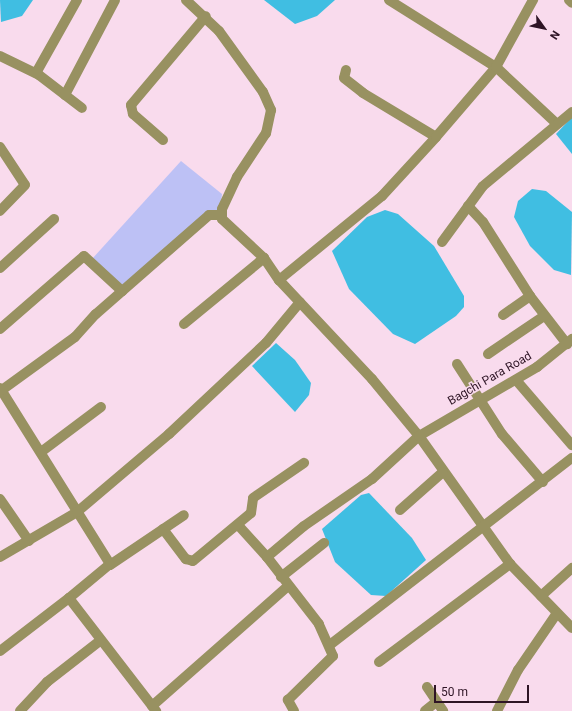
<!DOCTYPE html>
<html>
<head>
<meta charset="utf-8">
<style>
  body { margin:0 }
  #map { position:relative; width:572px; height:711px; overflow:hidden; background:#f9dbed; font-family:Roboto,sans-serif }
  div>[style] { position:absolute }
  .green>* { inset:0; background:#bdc1f5 }
  .water>* { inset:0; background:#40bee2 }
  .street>* { height:10px; margin:-5px; padding:0 5px; transform-origin:5px; border-radius:5px; background:#989161 }
  span { translate:-50% -50%; white-space:nowrap; text-align:center; line-height:1.15; -webkit-text-stroke:3px #f9dbed; paint-order:stroke }
  .street-label { font-size:12px; color:#2e1425 }
  .north { position:absolute; left:524px; top:8px; width:40px; height:40px; -webkit-text-stroke:3px #f9dbed; paint-order:stroke; rotate:123deg; font-size:11px; font-weight:700; line-height:16px; text-align:center; color:#2e1425 }
  .north::after { content:''; display:block; margin:auto; width:14px; height:18px; background:#2e1425; clip-path:polygon(50% 0,100% 100%,50% 72%,0 100%) }
  .scale { position:absolute; left:434px; top:685px; width:95px; height:18px; box-sizing:border-box; border:2px solid #2e1425; border-top:0; padding-left:5px; font-size:12px; line-height:14px; white-space:nowrap; color:#2e1425; -webkit-text-stroke:3px #f9dbed; paint-order:stroke }
</style>
</head>
<body>
<div id="map">
  <div class="green">
    <div style="clip-path:polygon(181px 161px,222px 194px,220px 211px,126px 291px,92px 259px)"></div>
  </div>
  <div class="water">
    <div style="clip-path:polygon(0 0,33px 0,22px 16px,1px 22px)"></div>
    <div style="clip-path:polygon(264px 0,335px 0,317px 16px,295px 24px)"></div>
    <div style="clip-path:polygon(572px 117px,572px 154px,556px 134px)"></div>
    <div style="clip-path:polygon(532px 189px,546px 191px,572px 212px,571px 275px,554px 270px,530px 246px,514px 217px,518px 201px)"></div>
    <div style="clip-path:polygon(385px 210px,398px 214px,434px 246px,464px 296px,464px 307px,456px 316px,415px 344px,393px 334px,349px 289px,332px 251px,367px 217px)"></div>
    <div style="clip-path:polygon(276px 343px,295px 360px,311px 383px,309px 395px,295px 412px,252px 366px)"></div>
    <div style="clip-path:polygon(369px 493px,412px 538px,426px 560px,386px 596px,371px 595px,335px 562px,322px 529px,361px 495px)"></div>
  </div>
  <div class="street">
    <div style="left:186px;top:0;width:45px;rotate:43.2deg"></div>
    <div style="left:219px;top:31px;width:75px;rotate:54.2deg"></div>
    <div style="left:263px;top:92px;width:20px;rotate:66deg"></div>
    <div style="left:271px;top:110px;width:24px;rotate:102deg"></div>
    <div style="left:266px;top:133px;width:53px;rotate:123.4deg"></div>
    <div style="left:237px;top:177px;width:35px;rotate:115deg"></div>
    <div style="left:222px;top:209px;width:10px;rotate:90deg"></div>
    <div style="left:222px;top:219px;width:57px;rotate:42.9deg"></div>
    <div style="left:264px;top:258px;width:27px;rotate:56deg"></div>
    <div style="left:279px;top:280px;width:136px;rotate:46.8deg"></div>
    <div style="left:372px;top:379px;width:74px;rotate:50.5deg"></div>
    <div style="left:419px;top:436px;width:157px;rotate:54.6deg"></div>
    <div style="left:510px;top:564px;width:89px;rotate:45.9deg"></div>
    <div style="left:389px;top:0;width:126px;rotate:32.1deg"></div>
    <div style="left:496px;top:67px;width:83px;rotate:43.1deg"></div>
    <div style="left:569px;top:0;width:4px;rotate:45deg"></div>
    <div style="left:0;top:56px;width:43px;rotate:26deg"></div>
    <div style="left:39px;top:75px;width:54px;rotate:37.5deg"></div>
    <div style="left:346px;top:70px;width:8px;rotate:104deg"></div>
    <div style="left:344px;top:78px;width:24px;rotate:38deg"></div>
    <div style="left:363px;top:93px;width:85px;rotate:31.1deg"></div>
    <div style="left:36px;top:73px;width:84px;rotate:-60.7deg"></div>
    <div style="left:65px;top:95px;width:107px;rotate:-62.2deg"></div>
    <div style="left:163px;top:140px;width:40px;rotate:-139deg"></div>
    <div style="left:133px;top:114px;width:9px;rotate:-103deg"></div>
    <div style="left:131px;top:105px;width:116px;rotate:-49.9deg"></div>
    <div style="left:0;top:147px;width:45px;rotate:56.7deg"></div>
    <div style="left:25px;top:185px;width:36px;rotate:134deg"></div>
    <div style="left:468px;top:206px;width:22px;rotate:47deg"></div>
    <div style="left:483px;top:222px;width:88px;rotate:57.6deg"></div>
    <div style="left:530px;top:296px;width:61px;rotate:52.4deg"></div>
    <div style="left:442px;top:242px;width:69px;rotate:-53.8deg"></div>
    <div style="left:483px;top:186px;width:116px;rotate:-39.7deg"></div>
    <div style="left:0;top:268px;width:73px;rotate:-42.2deg"></div>
    <div style="left:279px;top:280px;width:133px;rotate:-39.2deg"></div>
    <div style="left:382px;top:196px;width:80px;rotate:-47.5deg"></div>
    <div style="left:436px;top:137px;width:92px;rotate:-49.4deg"></div>
    <div style="left:496px;top:67px;width:77px;rotate:-61.1deg"></div>
    <div style="left:503px;top:315px;width:33px;rotate:-35deg"></div>
    <div style="left:184px;top:324px;width:104px;rotate:-39.5deg"></div>
    <div style="left:0;top:329px;width:111px;rotate:-41deg"></div>
    <div style="left:84px;top:256px;width:52px;rotate:42.6deg"></div>
    <div style="left:488px;top:354px;width:68px;rotate:-34.2deg"></div>
    <div style="left:457px;top:364px;width:83px;rotate:57.3deg"></div>
    <div style="left:502px;top:434px;width:63px;rotate:49.5deg"></div>
    <div style="left:516px;top:380px;width:86px;rotate:49.3deg"></div>
    <div style="left:0;top:388px;width:208px;rotate:58deg"></div>
    <div style="left:110px;top:564px;width:53px;rotate:140.3deg"></div>
    <div style="left:69px;top:598px;width:143px;rotate:52.4deg"></div>
    <div style="left:2px;top:390px;width:90px;rotate:-36deg"></div>
    <div style="left:75px;top:337px;width:31px;rotate:-48deg"></div>
    <div style="left:96px;top:314px;width:150px;rotate:-41.2deg"></div>
    <div style="left:209px;top:215px;width:12px"></div>
    <div style="left:41px;top:452px;width:75px;rotate:-36.9deg"></div>
    <div style="left:0;top:499px;width:51px;rotate:55.4deg"></div>
    <div style="left:400px;top:510px;width:57px;rotate:-41.5deg"></div>
    <div style="left:238px;top:525px;width:43px;rotate:47.8deg"></div>
    <div style="left:163px;top:529px;width:38px;rotate:53deg"></div>
    <div style="left:186px;top:559px;width:7px;rotate:16deg"></div>
    <div style="left:193px;top:561px;width:75px;rotate:-39.6deg"></div>
    <div style="left:251px;top:513px;width:15px;rotate:-82deg"></div>
    <div style="left:253px;top:498px;width:62px;rotate:-34.5deg"></div>
    <div style="left:0;top:557px;width:89px;rotate:-30.3deg"></div>
    <div style="left:77px;top:512px;width:121px;rotate:-40.3deg"></div>
    <div style="left:169px;top:434px;width:133px;rotate:-43.2deg"></div>
    <div style="left:266px;top:343px;width:53px;rotate:-50.3deg"></div>
    <div style="left:110px;top:565px;width:89px;rotate:-34deg"></div>
    <div style="left:281px;top:577px;width:55px;rotate:-38.3deg"></div>
    <div style="left:541px;top:596px;width:42px;rotate:-42.1deg"></div>
    <div style="left:331px;top:644px;width:304px;rotate:-37.7deg"></div>
    <div style="left:0;top:651px;width:87px;rotate:-37.5deg"></div>
    <div style="left:379px;top:662px;width:164px;rotate:-36.8deg"></div>
    <div style="left:427px;top:687px;width:29px;rotate:56deg"></div>
    <div style="left:152px;top:706px;width:181px;rotate:-41.4deg"></div>
    <div style="left:20px;top:711px;width:40px;rotate:-47deg"></div>
    <div style="left:47px;top:682px;width:68px;rotate:-37.9deg"></div>
    <div style="left:294px;top:711px;width:13px;rotate:-119deg"></div>
    <div style="left:288px;top:700px;width:63px;rotate:-44.4deg"></div>
    <div style="left:333px;top:656px;width:35px;rotate:-114deg"></div>
    <div style="left:319px;top:624px;width:85px;rotate:-127.8deg"></div>
    <div style="left:267px;top:557px;width:48px;rotate:-40deg"></div>
    <div style="left:304px;top:526px;width:83px;rotate:-34.7deg"></div>
    <div style="left:372px;top:479px;width:64px;rotate:-42.5deg"></div>
    <div style="left:419px;top:436px;width:137px;rotate:-30.3deg"></div>
    <div style="left:537px;top:367px;width:45px;rotate:-38.7deg"></div>
    <div style="left:425px;top:711px;width:14px;rotate:-39deg"></div>
    <div style="left:497px;top:711px;width:46px;rotate:-62.9deg"></div>
    <div style="left:518px;top:670px;width:69px;rotate:-55.6deg"></div>
  </div>
  <div class="street-label">
    <span style="left:490px;top:379px;rotate:-30deg">Bagchi Para Road</span>
  </div>
  <div class="north">N</div>
  <div class="scale">50 m</div>
</div>
</body>
</html>
